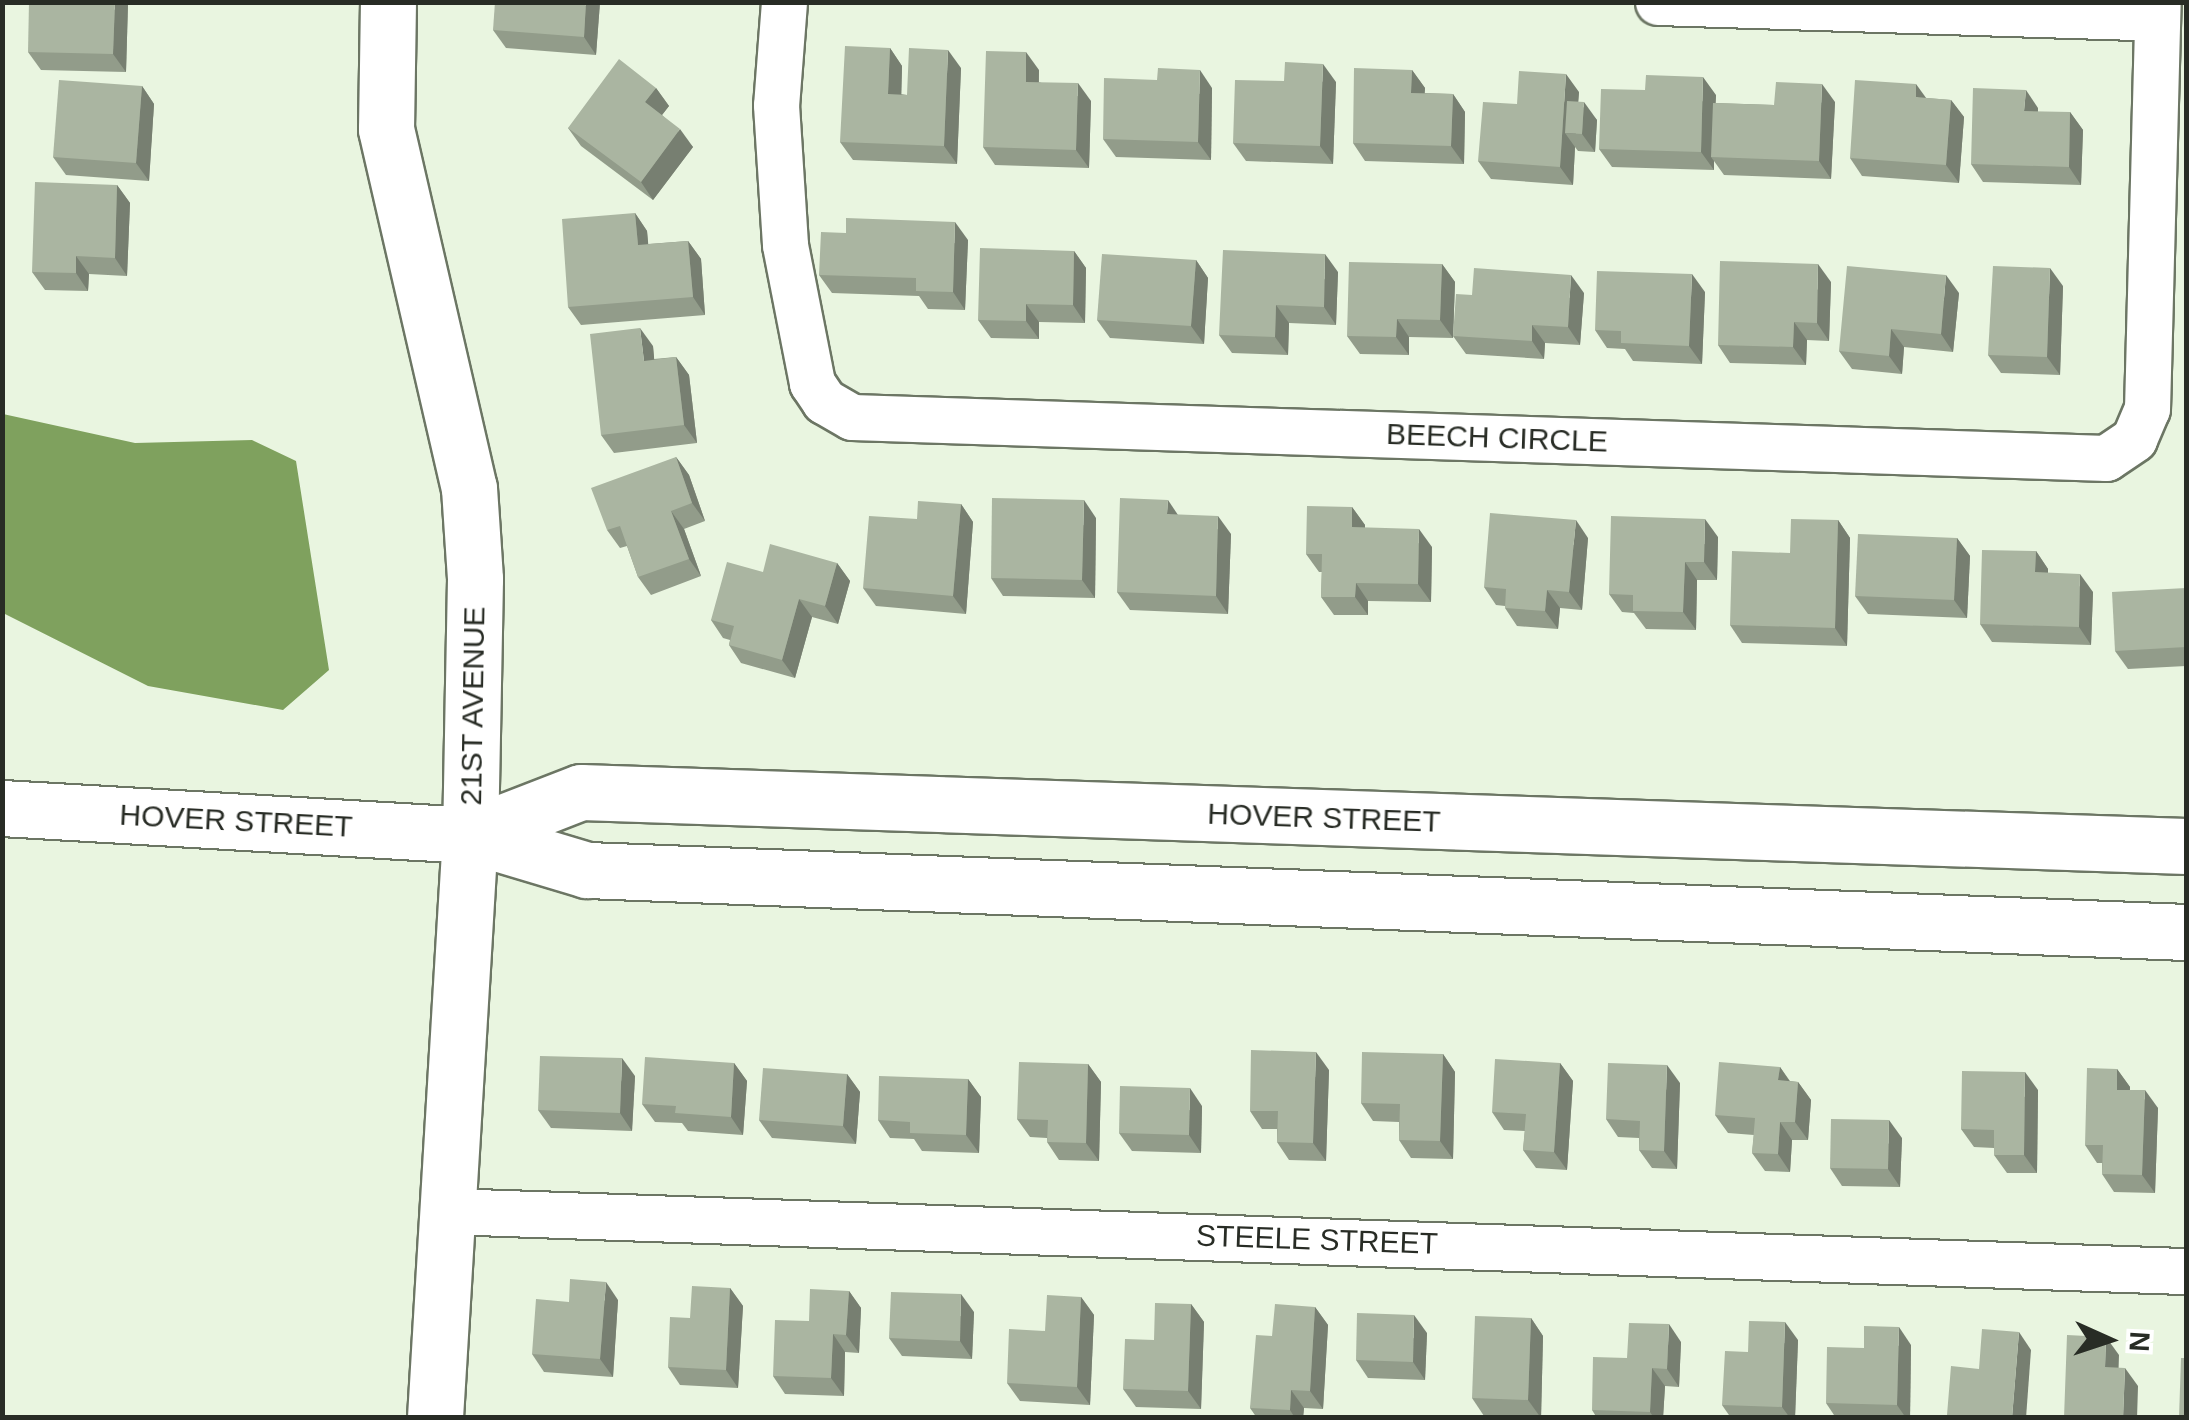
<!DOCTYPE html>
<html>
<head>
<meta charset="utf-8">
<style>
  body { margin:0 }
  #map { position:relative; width:2189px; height:1420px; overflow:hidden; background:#e9f5e0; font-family:Arial,sans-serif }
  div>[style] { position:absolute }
  .water>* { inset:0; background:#7fa15e }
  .roads { filter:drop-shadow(2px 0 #6c7664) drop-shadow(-2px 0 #6c7664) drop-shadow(0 2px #6c7664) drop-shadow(0 -2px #6c7664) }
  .minor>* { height:45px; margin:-22.5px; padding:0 22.5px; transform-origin:22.5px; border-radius:22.5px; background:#fff }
  .tertiary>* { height:55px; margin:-27.5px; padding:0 27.5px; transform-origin:27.5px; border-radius:27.5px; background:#fff }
  .secondary>* { height:55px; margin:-27.5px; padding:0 27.5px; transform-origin:27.5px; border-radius:27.5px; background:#fff }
  .wall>* { inset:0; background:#929c8a }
  .shaded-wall>* { inset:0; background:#777f71 }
  .building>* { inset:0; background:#aab5a1 }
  span { translate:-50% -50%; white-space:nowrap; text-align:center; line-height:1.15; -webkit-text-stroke:8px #fff; paint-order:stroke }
  .street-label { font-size:30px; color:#282c25 }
  .frame { position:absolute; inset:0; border:5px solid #282c25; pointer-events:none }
  .north { position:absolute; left:2059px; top:1290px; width:100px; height:100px; -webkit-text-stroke:8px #fff; paint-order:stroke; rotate:93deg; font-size:28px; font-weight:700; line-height:40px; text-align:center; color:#282c25 }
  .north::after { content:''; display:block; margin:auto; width:35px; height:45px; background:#282c25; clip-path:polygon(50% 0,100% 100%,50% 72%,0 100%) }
</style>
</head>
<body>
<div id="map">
  <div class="water">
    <div style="clip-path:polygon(3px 414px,135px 443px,252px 440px,296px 461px,329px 670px,283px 710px,148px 686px,3px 613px)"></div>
  </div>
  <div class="roads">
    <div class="minor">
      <div style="left:784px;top:2px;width:103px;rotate:94.4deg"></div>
      <div style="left:776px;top:105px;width:140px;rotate:86.3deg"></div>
      <div style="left:785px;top:245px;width:141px;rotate:78.9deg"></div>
      <div style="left:812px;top:383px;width:22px;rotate:56deg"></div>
      <div style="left:824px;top:401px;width:32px;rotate:30deg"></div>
      <div style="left:852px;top:417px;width:1255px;rotate:1.87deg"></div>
      <div style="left:2106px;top:458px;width:34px;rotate:-34deg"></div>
      <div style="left:2134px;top:439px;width:33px;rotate:-67deg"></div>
      <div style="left:2147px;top:409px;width:407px;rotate:-88.5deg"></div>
      <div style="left:1658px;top:2px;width:499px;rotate:1.8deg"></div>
      <div style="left:447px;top:1211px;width:1740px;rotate:1.98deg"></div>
    </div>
    <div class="tertiary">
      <div style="left:388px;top:2px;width:127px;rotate:90.9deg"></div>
      <div style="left:386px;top:129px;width:368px;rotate:77deg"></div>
      <div style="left:469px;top:488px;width:91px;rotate:86.2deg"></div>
      <div style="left:475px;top:579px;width:256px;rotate:91.1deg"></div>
      <div style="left:470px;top:835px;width:584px;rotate:93.44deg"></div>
    </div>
    <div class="secondary">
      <div style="left:2px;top:808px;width:469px;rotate:3.3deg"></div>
      <div style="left:470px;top:835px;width:122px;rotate:16.7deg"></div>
      <div style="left:587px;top:870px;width:1600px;rotate:2.22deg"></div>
      <div style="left:470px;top:835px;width:119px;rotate:-21.2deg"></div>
      <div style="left:581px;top:792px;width:1606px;rotate:1.93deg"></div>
    </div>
  </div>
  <div class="wall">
    <div style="clip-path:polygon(600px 2px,596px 55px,506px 48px,493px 30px)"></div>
    <div style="clip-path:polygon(128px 3px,126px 72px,41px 70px,28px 52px)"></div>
    <div style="clip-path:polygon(890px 48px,902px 66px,901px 94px,907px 95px,961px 68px,957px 164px,853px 160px,840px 142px)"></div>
    <div style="clip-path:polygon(1039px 70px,1039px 82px,1091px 101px,1089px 168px,995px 165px,983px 147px)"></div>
    <div style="clip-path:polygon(1412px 70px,1425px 88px,1424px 93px,1453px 94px,1465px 112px,1464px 164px,1365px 161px,1353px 143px)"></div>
    <div style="clip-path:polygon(1284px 81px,1336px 82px,1333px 164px,1246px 161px,1233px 143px)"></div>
    <div style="clip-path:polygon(142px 86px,154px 104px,149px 181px,66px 175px,53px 157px)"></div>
    <div style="clip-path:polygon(656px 88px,669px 106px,662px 115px,693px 147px,653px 200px,581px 146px,568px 128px)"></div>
    <div style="clip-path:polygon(1212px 88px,1211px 160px,1116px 157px,1103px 139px)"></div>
    <div style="clip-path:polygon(1579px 92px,1578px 102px,1597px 120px,1595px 152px,1578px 151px,1575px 147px,1573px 185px,1491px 179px,1478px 161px)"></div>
    <div style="clip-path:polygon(1716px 95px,1715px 103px,1774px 105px,1835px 102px,1831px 179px,1724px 175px,1714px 161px,1714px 170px,1612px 167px,1599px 149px)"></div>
    <div style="clip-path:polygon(1926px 98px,1951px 100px,1964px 117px,1959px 183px,1862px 176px,1850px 158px)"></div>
    <div style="clip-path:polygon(2038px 108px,2038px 112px,2070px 112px,2083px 130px,2081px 185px,1983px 182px,1971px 164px)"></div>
    <div style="clip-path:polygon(117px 185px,130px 203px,127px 276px,89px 274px,88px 291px,45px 290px,32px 272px)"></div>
    <div style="clip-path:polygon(635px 213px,647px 231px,648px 244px,688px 241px,701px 259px,705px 315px,581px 325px,568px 307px)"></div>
    <div style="clip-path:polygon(968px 240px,965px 310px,928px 309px,919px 296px,832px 293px,819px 275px)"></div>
    <div style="clip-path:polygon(1074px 251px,1086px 268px,1085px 323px,1039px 322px,1039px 339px,991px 338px,978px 320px)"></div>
    <div style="clip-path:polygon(1196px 260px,1208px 278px,1204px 344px,1110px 338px,1097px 320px)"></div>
    <div style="clip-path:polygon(1442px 264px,1455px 282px,1453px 338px,1409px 337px,1409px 355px,1360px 354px,1347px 336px)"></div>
    <div style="clip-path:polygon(1338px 272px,1336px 325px,1289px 323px,1288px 355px,1232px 353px,1219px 335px)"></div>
    <div style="clip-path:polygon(1831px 282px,1829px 341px,1807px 340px,1806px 365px,1730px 363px,1718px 345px)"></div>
    <div style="clip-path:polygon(2063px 286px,2060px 375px,2001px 373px,1988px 355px)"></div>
    <div style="clip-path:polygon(1705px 292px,1702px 364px,1633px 361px,1625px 349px,1607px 348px,1595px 330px)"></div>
    <div style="clip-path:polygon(1584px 293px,1580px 345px,1545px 343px,1544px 359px,1466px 354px,1453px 336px)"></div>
    <div style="clip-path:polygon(1959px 293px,1953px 352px,1904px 347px,1902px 374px,1852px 369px,1839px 351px)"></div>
    <div style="clip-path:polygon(653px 346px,654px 359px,676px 357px,689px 375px,697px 443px,614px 453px,601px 435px)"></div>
    <div style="clip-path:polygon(676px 457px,689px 475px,705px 521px,684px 529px,701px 576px,651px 595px,638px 577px,627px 546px,620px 548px,607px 530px)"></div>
    <div style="clip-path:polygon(961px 504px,973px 522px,966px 614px,876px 606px,863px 588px,917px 519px)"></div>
    <div style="clip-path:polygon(1352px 507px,1365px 525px,1365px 528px,1432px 547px,1431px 602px,1368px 601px,1368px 615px,1334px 615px,1321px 597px,1322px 572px,1319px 572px,1306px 554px)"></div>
    <div style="clip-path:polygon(1178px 515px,1231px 534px,1228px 614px,1130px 610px,1117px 592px)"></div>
    <div style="clip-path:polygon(1096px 518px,1095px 598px,1003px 596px,991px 578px)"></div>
    <div style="clip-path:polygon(1838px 520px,1850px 538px,1847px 646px,1742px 643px,1730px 625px,1790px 553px)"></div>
    <div style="clip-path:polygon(1718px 537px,1717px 580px,1697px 580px,1696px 630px,1646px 629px,1634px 613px,1622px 612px,1609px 594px)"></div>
    <div style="clip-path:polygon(1588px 538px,1582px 610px,1560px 608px,1558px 629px,1517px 626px,1505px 608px,1505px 606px,1496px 605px,1484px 587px)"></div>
    <div style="clip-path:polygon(1957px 538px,1970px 556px,1967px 618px,1868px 614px,1855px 596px)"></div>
    <div style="clip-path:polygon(2036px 551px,2048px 569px,2048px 573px,2093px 592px,2091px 645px,1992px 642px,1980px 624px)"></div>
    <div style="clip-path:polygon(837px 563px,850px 581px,838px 624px,812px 617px,795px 678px,741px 663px,729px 645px,730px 640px,723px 638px,711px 620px,763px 572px)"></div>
    <div style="clip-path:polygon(2186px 588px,2186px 666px,2128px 669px,2115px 651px)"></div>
    <div style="clip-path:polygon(1443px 1054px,1455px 1072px,1453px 1159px,1411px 1158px,1399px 1140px,1399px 1122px,1373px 1121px,1361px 1103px)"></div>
    <div style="clip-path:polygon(734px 1063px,747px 1081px,743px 1135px,688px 1131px,682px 1123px,655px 1122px,642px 1104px)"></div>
    <div style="clip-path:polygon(1560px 1063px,1573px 1081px,1567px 1170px,1536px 1168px,1523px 1150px,1525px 1131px,1504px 1130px,1492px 1112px)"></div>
    <div style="clip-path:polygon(1088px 1064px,1101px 1082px,1099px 1161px,1059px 1160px,1047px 1142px,1047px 1138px,1030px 1137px,1017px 1119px)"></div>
    <div style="clip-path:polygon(1780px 1067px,1790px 1081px,1798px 1082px,1811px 1100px,1808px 1140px,1792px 1140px,1790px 1172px,1765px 1171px,1752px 1153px,1754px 1135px,1728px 1133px,1715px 1115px)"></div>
    <div style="clip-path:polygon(2117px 1069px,2130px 1087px,2130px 1090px,2158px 1108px,2155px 1193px,2114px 1192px,2102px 1174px,2102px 1163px,2097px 1163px,2085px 1145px)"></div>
    <div style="clip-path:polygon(1329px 1070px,1326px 1161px,1289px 1160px,1277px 1142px,1277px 1129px,1262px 1129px,1250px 1111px)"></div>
    <div style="clip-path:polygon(847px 1074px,860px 1092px,856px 1144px,772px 1138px,759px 1120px)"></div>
    <div style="clip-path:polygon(635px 1076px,632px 1131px,551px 1128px,538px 1110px)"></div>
    <div style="clip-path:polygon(968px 1079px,981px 1097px,979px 1153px,922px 1151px,914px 1139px,890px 1138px,878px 1120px)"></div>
    <div style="clip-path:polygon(1680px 1083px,1677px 1169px,1652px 1168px,1639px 1150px,1639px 1138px,1618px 1137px,1606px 1119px)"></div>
    <div style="clip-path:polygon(2038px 1090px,2037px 1173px,2007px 1173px,1994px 1155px,1994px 1148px,1974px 1147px,1961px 1129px)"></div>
    <div style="clip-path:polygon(1202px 1106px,1201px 1153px,1132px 1151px,1119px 1133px)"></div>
    <div style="clip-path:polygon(1902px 1138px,1900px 1187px,1842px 1186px,1830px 1168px)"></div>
    <div style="clip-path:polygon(730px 1288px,743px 1306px,738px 1388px,680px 1385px,668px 1367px)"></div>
    <div style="clip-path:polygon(849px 1291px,861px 1308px,859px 1353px,845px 1352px,844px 1396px,785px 1394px,773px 1376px,809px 1321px)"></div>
    <div style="clip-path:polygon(1081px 1297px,1094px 1315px,1090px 1405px,1020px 1401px,1007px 1383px)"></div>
    <div style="clip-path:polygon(618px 1300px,613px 1377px,544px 1372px,532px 1354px,569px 1302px)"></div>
    <div style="clip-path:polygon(1191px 1304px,1204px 1322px,1201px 1409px,1136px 1407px,1123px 1389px,1154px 1340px)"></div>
    <div style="clip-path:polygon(1315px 1307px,1328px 1325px,1323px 1409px,1304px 1408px,1303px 1418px,1257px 1418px,1250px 1408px,1272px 1336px)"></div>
    <div style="clip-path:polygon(974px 1312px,972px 1359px,902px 1356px,889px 1338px)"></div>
    <div style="clip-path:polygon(1531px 1318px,1543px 1336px,1541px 1418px,1484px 1416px,1472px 1398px)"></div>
    <div style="clip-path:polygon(1427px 1333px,1425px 1380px,1368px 1378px,1356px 1360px)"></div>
    <div style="clip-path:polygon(1798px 1340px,1795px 1418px,1731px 1418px,1722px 1405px,1748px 1352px)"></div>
    <div style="clip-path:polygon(1681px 1342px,1679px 1387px,1665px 1386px,1663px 1418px,1597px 1418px,1592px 1410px,1627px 1358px)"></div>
    <div style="clip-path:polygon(1911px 1345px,1910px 1418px,1836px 1418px,1826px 1403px,1864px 1348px)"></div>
  </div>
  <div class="shaded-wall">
    <div style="clip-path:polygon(115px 2px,128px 3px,126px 72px,113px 54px)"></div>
    <div style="clip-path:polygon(586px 2px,600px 2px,596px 55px,584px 37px)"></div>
    <div style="clip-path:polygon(890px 48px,902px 66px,901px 112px,888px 94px)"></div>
    <div style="clip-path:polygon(948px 50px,961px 68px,957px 164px,944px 146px)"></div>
    <div style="clip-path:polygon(1026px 52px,1039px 70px,1038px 100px,1026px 82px)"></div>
    <div style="clip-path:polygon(1323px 64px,1336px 82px,1333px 164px,1320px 146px)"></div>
    <div style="clip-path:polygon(1200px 70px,1212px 88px,1211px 160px,1198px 142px)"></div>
    <div style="clip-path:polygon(1412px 70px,1425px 88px,1424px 111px,1411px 93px)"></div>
    <div style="clip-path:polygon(1566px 74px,1579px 92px,1576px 134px,1565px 133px,1575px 147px,1573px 185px,1560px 167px)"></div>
    <div style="clip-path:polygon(1703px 77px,1716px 95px,1714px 157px,1711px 157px,1714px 161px,1714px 170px,1701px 152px)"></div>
    <div style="clip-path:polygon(1078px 83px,1091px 101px,1089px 168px,1076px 150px)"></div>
    <div style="clip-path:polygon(1822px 84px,1835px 102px,1831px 179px,1819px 161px)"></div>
    <div style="clip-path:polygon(1916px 84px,1929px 102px,1916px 97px)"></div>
    <div style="clip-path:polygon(142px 86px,154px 104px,149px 181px,136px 163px)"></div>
    <div style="clip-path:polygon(656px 88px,669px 106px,658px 120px,645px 102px)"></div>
    <div style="clip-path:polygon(2026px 90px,2038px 108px,2037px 129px,2024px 111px)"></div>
    <div style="clip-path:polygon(1453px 94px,1465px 112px,1464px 164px,1451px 146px)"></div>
    <div style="clip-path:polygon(1951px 100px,1964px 117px,1959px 183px,1946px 165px)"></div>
    <div style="clip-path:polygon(1584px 102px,1597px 120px,1595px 152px,1582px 134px)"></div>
    <div style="clip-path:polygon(2070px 112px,2083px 130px,2081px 185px,2069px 167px)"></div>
    <div style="clip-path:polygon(680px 129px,693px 147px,653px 200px,641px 182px)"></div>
    <div style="clip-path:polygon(117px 185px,130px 203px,127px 276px,115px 258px)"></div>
    <div style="clip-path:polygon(635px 213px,647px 231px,650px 263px,638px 245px)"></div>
    <div style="clip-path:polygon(955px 222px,968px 240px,965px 310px,953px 292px)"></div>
    <div style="clip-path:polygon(688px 241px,701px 259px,705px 315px,693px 297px)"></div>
    <div style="clip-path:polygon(1074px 251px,1086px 268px,1085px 323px,1073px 305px)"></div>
    <div style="clip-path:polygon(1325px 254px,1338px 272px,1336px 325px,1324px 307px)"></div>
    <div style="clip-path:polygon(76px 256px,89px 274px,88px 291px,76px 273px)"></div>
    <div style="clip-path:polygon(1196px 260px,1208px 278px,1204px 344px,1191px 326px)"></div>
    <div style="clip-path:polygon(1442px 264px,1455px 282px,1453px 338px,1440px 320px)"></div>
    <div style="clip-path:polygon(1818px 264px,1831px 282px,1829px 341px,1817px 323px)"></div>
    <div style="clip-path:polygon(2050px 268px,2063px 286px,2060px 375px,2047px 357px)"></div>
    <div style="clip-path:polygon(1692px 274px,1705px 292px,1702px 364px,1689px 346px)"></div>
    <div style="clip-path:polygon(1571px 275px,1584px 293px,1580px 345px,1568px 327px)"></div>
    <div style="clip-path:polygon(1946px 275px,1959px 293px,1953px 352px,1941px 334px)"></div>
    <div style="clip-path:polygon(1026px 304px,1039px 322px,1039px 339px,1026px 321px)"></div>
    <div style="clip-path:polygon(1276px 305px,1289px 323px,1288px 355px,1275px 337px)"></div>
    <div style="clip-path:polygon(1397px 319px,1409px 337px,1409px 355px,1396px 337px)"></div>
    <div style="clip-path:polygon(1794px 322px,1807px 340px,1806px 365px,1793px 347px)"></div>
    <div style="clip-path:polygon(1532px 325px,1545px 343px,1544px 359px,1532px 341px)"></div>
    <div style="clip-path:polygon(640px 328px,653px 346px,656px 379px,644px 361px)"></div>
    <div style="clip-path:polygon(1891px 329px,1904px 347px,1902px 374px,1889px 356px)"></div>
    <div style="clip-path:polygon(676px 357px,689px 375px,697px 443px,684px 425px)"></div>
    <div style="clip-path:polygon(676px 457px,689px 475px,705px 521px,692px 503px)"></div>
    <div style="clip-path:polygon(1084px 500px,1096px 518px,1095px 598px,1082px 580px)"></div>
    <div style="clip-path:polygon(1168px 500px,1180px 518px,1167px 514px)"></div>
    <div style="clip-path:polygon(961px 504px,973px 522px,966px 614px,953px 596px)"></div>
    <div style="clip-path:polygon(1352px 507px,1365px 525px,1365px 545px,1352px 527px)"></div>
    <div style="clip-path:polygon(671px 511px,684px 529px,701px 576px,689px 559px)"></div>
    <div style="clip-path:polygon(1218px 516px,1231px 534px,1228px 614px,1216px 596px)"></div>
    <div style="clip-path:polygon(1705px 519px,1718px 537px,1717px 580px,1704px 562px)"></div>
    <div style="clip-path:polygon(1576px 520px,1588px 538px,1582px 610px,1569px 592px)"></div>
    <div style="clip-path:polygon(1838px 520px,1850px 538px,1847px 646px,1835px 628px)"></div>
    <div style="clip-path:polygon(1419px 529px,1432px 547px,1431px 602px,1418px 584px)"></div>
    <div style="clip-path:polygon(1957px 538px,1970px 556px,1967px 618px,1954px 600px)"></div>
    <div style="clip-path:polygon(2036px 551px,2048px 569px,2048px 590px,2035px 572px)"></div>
    <div style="clip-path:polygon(1685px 562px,1697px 580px,1696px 630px,1683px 612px)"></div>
    <div style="clip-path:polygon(837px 563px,850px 581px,838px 624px,825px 606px)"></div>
    <div style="clip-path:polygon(2080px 574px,2093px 592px,2091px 645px,2079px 627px)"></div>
    <div style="clip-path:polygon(1356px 583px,1368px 601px,1368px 615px,1355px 597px)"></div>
    <div style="clip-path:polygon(1547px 590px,1560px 608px,1558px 629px,1545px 611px)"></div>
    <div style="clip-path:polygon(799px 599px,812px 617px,795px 678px,782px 660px)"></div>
    <div style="clip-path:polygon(1316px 1052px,1329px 1070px,1326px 1161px,1313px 1143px)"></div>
    <div style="clip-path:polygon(1443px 1054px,1455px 1072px,1453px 1159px,1440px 1141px)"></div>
    <div style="clip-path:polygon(622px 1058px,635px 1076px,632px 1131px,620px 1113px)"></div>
    <div style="clip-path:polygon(734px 1063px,747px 1081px,743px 1135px,731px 1117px)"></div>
    <div style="clip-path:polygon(1560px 1063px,1573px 1081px,1567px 1170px,1554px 1152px)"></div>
    <div style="clip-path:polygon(1088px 1064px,1101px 1082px,1099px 1161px,1086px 1143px)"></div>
    <div style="clip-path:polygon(1667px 1065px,1680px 1083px,1677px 1169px,1664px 1151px)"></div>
    <div style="clip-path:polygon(1780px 1067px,1792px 1085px,1778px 1080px)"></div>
    <div style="clip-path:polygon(2117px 1069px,2130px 1087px,2129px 1108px,2117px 1090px)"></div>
    <div style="clip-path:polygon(2025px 1072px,2038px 1090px,2037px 1173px,2024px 1155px)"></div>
    <div style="clip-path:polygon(847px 1074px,860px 1092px,856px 1144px,843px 1126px)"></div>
    <div style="clip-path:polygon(968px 1079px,981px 1097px,979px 1153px,966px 1135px)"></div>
    <div style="clip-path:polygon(1798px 1082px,1811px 1100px,1808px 1140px,1795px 1122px)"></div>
    <div style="clip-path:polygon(1190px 1088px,1202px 1106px,1201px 1153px,1189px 1135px)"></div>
    <div style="clip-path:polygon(2145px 1090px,2158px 1108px,2155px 1193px,2142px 1175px)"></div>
    <div style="clip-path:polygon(1889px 1120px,1902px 1138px,1900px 1187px,1888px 1169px)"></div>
    <div style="clip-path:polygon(1780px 1122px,1792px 1140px,1790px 1172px,1778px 1154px)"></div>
    <div style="clip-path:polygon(606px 1282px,618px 1300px,613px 1377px,600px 1359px)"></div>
    <div style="clip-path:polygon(730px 1288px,743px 1306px,738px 1388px,726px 1370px)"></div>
    <div style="clip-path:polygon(849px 1291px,861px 1308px,859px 1353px,846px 1335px)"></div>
    <div style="clip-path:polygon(961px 1294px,974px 1312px,972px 1359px,960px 1341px)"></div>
    <div style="clip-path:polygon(1081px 1297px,1094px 1315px,1090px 1405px,1077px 1387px)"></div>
    <div style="clip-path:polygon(1191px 1304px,1204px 1322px,1201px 1409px,1188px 1391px)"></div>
    <div style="clip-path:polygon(1315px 1307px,1328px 1325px,1323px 1409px,1310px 1391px)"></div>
    <div style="clip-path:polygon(1414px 1315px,1427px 1333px,1425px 1380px,1413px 1362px)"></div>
    <div style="clip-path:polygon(1531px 1318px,1543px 1336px,1541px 1418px,1528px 1400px)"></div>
    <div style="clip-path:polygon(1785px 1322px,1798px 1340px,1795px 1418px,1790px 1418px,1782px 1407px)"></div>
    <div style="clip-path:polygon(1669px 1324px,1681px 1342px,1679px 1387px,1667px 1369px)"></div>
    <div style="clip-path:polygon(1899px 1327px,1911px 1345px,1910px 1418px,1906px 1418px,1897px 1405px)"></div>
    <div style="clip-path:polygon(2019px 1332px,2031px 1350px,2026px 1418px,2012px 1418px)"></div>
    <div style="clip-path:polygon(833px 1334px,845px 1352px,844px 1396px,831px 1378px)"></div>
    <div style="clip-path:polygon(2106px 1337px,2119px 1355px,2118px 1385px,2105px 1367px)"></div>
    <div style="clip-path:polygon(1652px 1368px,1665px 1386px,1663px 1418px,1654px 1418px,1650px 1412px)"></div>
    <div style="clip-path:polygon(2125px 1368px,2138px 1386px,2137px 1418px,2123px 1418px)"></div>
    <div style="clip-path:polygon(1291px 1390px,1304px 1408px,1303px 1418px,1295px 1418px,1290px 1410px)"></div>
  </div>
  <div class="building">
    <div style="clip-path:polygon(29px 2px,115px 2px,113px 54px,28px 52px)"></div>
    <div style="clip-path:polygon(495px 2px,586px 2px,584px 37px,493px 30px)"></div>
    <div style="clip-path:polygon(845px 46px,890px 48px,888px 94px,907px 95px,909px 48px,948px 50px,944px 146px,840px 142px)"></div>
    <div style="clip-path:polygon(986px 51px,1026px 52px,1026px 82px,1078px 83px,1076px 150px,983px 147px)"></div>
    <div style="clip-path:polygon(619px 59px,656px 88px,645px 102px,680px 129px,641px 182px,568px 128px)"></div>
    <div style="clip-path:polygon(1285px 62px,1323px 64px,1320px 146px,1233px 143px,1235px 80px,1284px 81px)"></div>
    <div style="clip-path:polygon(1158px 68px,1200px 70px,1198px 142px,1103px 139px,1104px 78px,1157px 80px)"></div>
    <div style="clip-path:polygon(1354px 68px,1412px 70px,1411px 93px,1453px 94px,1451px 146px,1353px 143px)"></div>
    <div style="clip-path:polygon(1519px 71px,1566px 74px,1560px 167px,1478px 161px,1483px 102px,1517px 104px)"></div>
    <div style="clip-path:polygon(1646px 75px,1703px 77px,1701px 152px,1599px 149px,1601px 89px,1645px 90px)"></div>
    <div style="clip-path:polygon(59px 80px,142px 86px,136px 163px,53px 157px)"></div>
    <div style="clip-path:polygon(1855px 80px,1916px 84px,1916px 97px,1951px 100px,1946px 165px,1850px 158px)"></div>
    <div style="clip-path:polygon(1776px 82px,1822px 84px,1819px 161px,1711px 157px,1713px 103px,1774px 105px)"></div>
    <div style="clip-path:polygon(1973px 88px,2026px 90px,2024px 111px,2070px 112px,2069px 167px,1971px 164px)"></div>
    <div style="clip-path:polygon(1567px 101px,1584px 102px,1582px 134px,1565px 133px)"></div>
    <div style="clip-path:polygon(35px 182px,117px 185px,115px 258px,76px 256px,76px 273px,32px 272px)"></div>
    <div style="clip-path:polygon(635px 213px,638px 245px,688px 241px,693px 297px,568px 307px,562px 219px)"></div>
    <div style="clip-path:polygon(846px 218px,955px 222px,953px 292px,916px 291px,916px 278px,819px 275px,821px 232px,846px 233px)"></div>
    <div style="clip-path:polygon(980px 248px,1074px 251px,1073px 305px,1026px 304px,1026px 321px,978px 320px)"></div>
    <div style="clip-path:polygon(1223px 250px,1325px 254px,1324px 307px,1276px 305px,1275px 337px,1219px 335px)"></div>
    <div style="clip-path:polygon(1102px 254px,1196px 260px,1191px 326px,1097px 320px)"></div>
    <div style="clip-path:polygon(1720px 261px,1818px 264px,1817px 323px,1794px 322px,1793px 347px,1718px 345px)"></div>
    <div style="clip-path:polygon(1349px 262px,1442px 264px,1440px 320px,1397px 319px,1396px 337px,1347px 336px)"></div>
    <div style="clip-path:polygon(1847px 266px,1946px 275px,1941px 334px,1891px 329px,1889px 356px,1839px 351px)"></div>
    <div style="clip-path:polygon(1993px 266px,2050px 268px,2047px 357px,1988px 355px)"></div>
    <div style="clip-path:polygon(1474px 268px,1571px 275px,1568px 327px,1532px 325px,1532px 341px,1453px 336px,1456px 294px,1472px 295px)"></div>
    <div style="clip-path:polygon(1597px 271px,1692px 274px,1689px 346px,1621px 343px,1621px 331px,1595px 330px)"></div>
    <div style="clip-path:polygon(640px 328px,644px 361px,676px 357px,684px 425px,601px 435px,590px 334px)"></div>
    <div style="clip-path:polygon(676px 457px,692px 503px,671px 511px,689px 559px,638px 577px,620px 526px,607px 530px,591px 488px)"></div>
    <div style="clip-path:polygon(992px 498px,1084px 500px,1082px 580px,991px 578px)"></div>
    <div style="clip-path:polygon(1120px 498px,1168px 500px,1167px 514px,1218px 516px,1216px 596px,1117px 592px)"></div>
    <div style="clip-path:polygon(918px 501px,961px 504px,953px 596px,863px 588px,869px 516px,917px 519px)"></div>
    <div style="clip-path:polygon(1307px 506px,1352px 507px,1352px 527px,1419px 529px,1418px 584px,1356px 583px,1355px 597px,1321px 597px,1322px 554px,1306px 554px)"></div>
    <div style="clip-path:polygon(1490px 513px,1576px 520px,1569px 592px,1547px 590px,1545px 611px,1505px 608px,1506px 589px,1484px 587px)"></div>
    <div style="clip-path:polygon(1611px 516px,1705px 519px,1704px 562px,1685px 562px,1683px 612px,1633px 611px,1633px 595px,1609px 594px)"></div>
    <div style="clip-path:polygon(1791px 519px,1838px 520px,1835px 628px,1730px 625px,1732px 551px,1790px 553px)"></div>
    <div style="clip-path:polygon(1858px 534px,1957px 538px,1954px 600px,1855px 596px)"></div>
    <div style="clip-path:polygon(770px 544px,837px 563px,825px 606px,799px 599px,782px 660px,729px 645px,734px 626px,711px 620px,727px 562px,763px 572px)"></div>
    <div style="clip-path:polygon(1982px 550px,2036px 551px,2035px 572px,2080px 574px,2079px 627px,1980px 624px)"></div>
    <div style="clip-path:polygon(2186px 588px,2186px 647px,2115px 651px,2112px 592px)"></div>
    <div style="clip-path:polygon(1251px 1050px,1316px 1052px,1313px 1143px,1277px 1142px,1278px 1111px,1250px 1111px)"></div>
    <div style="clip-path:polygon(1362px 1052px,1443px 1054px,1440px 1141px,1399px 1140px,1400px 1104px,1361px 1103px)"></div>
    <div style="clip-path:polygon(540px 1056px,622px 1058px,620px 1113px,538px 1110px)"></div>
    <div style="clip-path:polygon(645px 1057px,734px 1063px,731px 1117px,675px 1113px,676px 1106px,642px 1104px)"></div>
    <div style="clip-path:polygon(1495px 1059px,1560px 1063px,1554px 1152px,1523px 1150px,1526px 1114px,1492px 1112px)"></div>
    <div style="clip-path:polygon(1019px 1062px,1088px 1064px,1086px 1143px,1047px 1142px,1048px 1120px,1017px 1119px)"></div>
    <div style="clip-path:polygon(1719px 1062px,1780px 1067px,1778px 1080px,1798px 1082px,1795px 1122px,1780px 1122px,1778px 1154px,1752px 1153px,1755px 1118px,1715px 1115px)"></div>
    <div style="clip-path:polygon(1608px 1063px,1667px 1065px,1664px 1151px,1639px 1150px,1640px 1121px,1606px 1119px)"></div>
    <div style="clip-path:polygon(763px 1068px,847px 1074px,843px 1126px,759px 1120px)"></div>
    <div style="clip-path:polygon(2087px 1068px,2117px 1069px,2117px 1090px,2145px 1090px,2142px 1175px,2102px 1174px,2103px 1145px,2085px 1145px)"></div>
    <div style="clip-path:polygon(1962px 1071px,2025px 1072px,2024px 1155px,1994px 1155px,1994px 1130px,1961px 1129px)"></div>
    <div style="clip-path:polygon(879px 1076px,968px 1079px,966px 1135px,910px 1133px,910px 1122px,878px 1120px)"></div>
    <div style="clip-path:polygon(1120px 1086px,1190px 1088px,1189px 1135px,1119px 1133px)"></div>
    <div style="clip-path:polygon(1831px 1119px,1889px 1120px,1888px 1169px,1830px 1168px)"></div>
    <div style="clip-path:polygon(570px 1279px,606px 1282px,600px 1359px,532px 1354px,536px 1299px,569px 1302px)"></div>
    <div style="clip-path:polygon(692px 1286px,730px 1288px,726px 1370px,668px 1367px,670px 1317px,690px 1318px)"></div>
    <div style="clip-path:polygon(810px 1289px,849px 1291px,846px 1335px,833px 1334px,831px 1378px,773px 1376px,775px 1320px,809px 1321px)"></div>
    <div style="clip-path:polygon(891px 1292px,961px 1294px,960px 1341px,889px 1338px)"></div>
    <div style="clip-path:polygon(1047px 1295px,1081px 1297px,1077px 1387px,1007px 1383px,1009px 1329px,1045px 1331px)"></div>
    <div style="clip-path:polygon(1155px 1303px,1191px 1304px,1188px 1391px,1123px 1389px,1125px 1339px,1154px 1340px)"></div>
    <div style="clip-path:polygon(1275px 1304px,1315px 1307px,1310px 1391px,1291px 1390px,1290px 1410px,1250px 1408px,1256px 1335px,1272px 1336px)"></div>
    <div style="clip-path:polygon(1357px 1313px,1414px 1315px,1413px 1362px,1356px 1360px)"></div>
    <div style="clip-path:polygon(1475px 1316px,1531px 1318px,1528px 1400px,1472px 1398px)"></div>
    <div style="clip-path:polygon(1749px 1321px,1785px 1322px,1782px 1407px,1722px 1405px,1725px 1351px,1748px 1352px)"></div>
    <div style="clip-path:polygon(1629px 1323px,1669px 1324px,1667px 1369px,1652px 1368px,1650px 1412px,1592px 1410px,1593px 1357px,1627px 1358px)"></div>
    <div style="clip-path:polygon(1864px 1326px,1899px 1327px,1897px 1405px,1826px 1403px,1827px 1347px,1864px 1348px)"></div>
    <div style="clip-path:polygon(1982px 1329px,2019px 1332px,2012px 1418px,1978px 1418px,1947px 1415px,1951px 1366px,1979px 1369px)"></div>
    <div style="clip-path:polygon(2067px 1335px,2106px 1337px,2105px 1367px,2125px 1368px,2123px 1418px,2064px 1418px)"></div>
    <div style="clip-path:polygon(2181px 1358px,2186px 1358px,2186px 1418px,2179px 1418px)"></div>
  </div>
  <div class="street-label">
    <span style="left:1497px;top:438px;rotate:2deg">BEECH CIRCLE</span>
    <span style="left:473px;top:706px;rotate:-89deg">21ST AVENUE</span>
    <span style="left:1324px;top:818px;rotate:2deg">HOVER STREET</span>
    <span style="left:236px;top:821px;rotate:3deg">HOVER STREET</span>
    <span style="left:1317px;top:1240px;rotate:2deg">STEELE STREET</span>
  </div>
  <div class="frame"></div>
  <div class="north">N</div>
</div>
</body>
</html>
